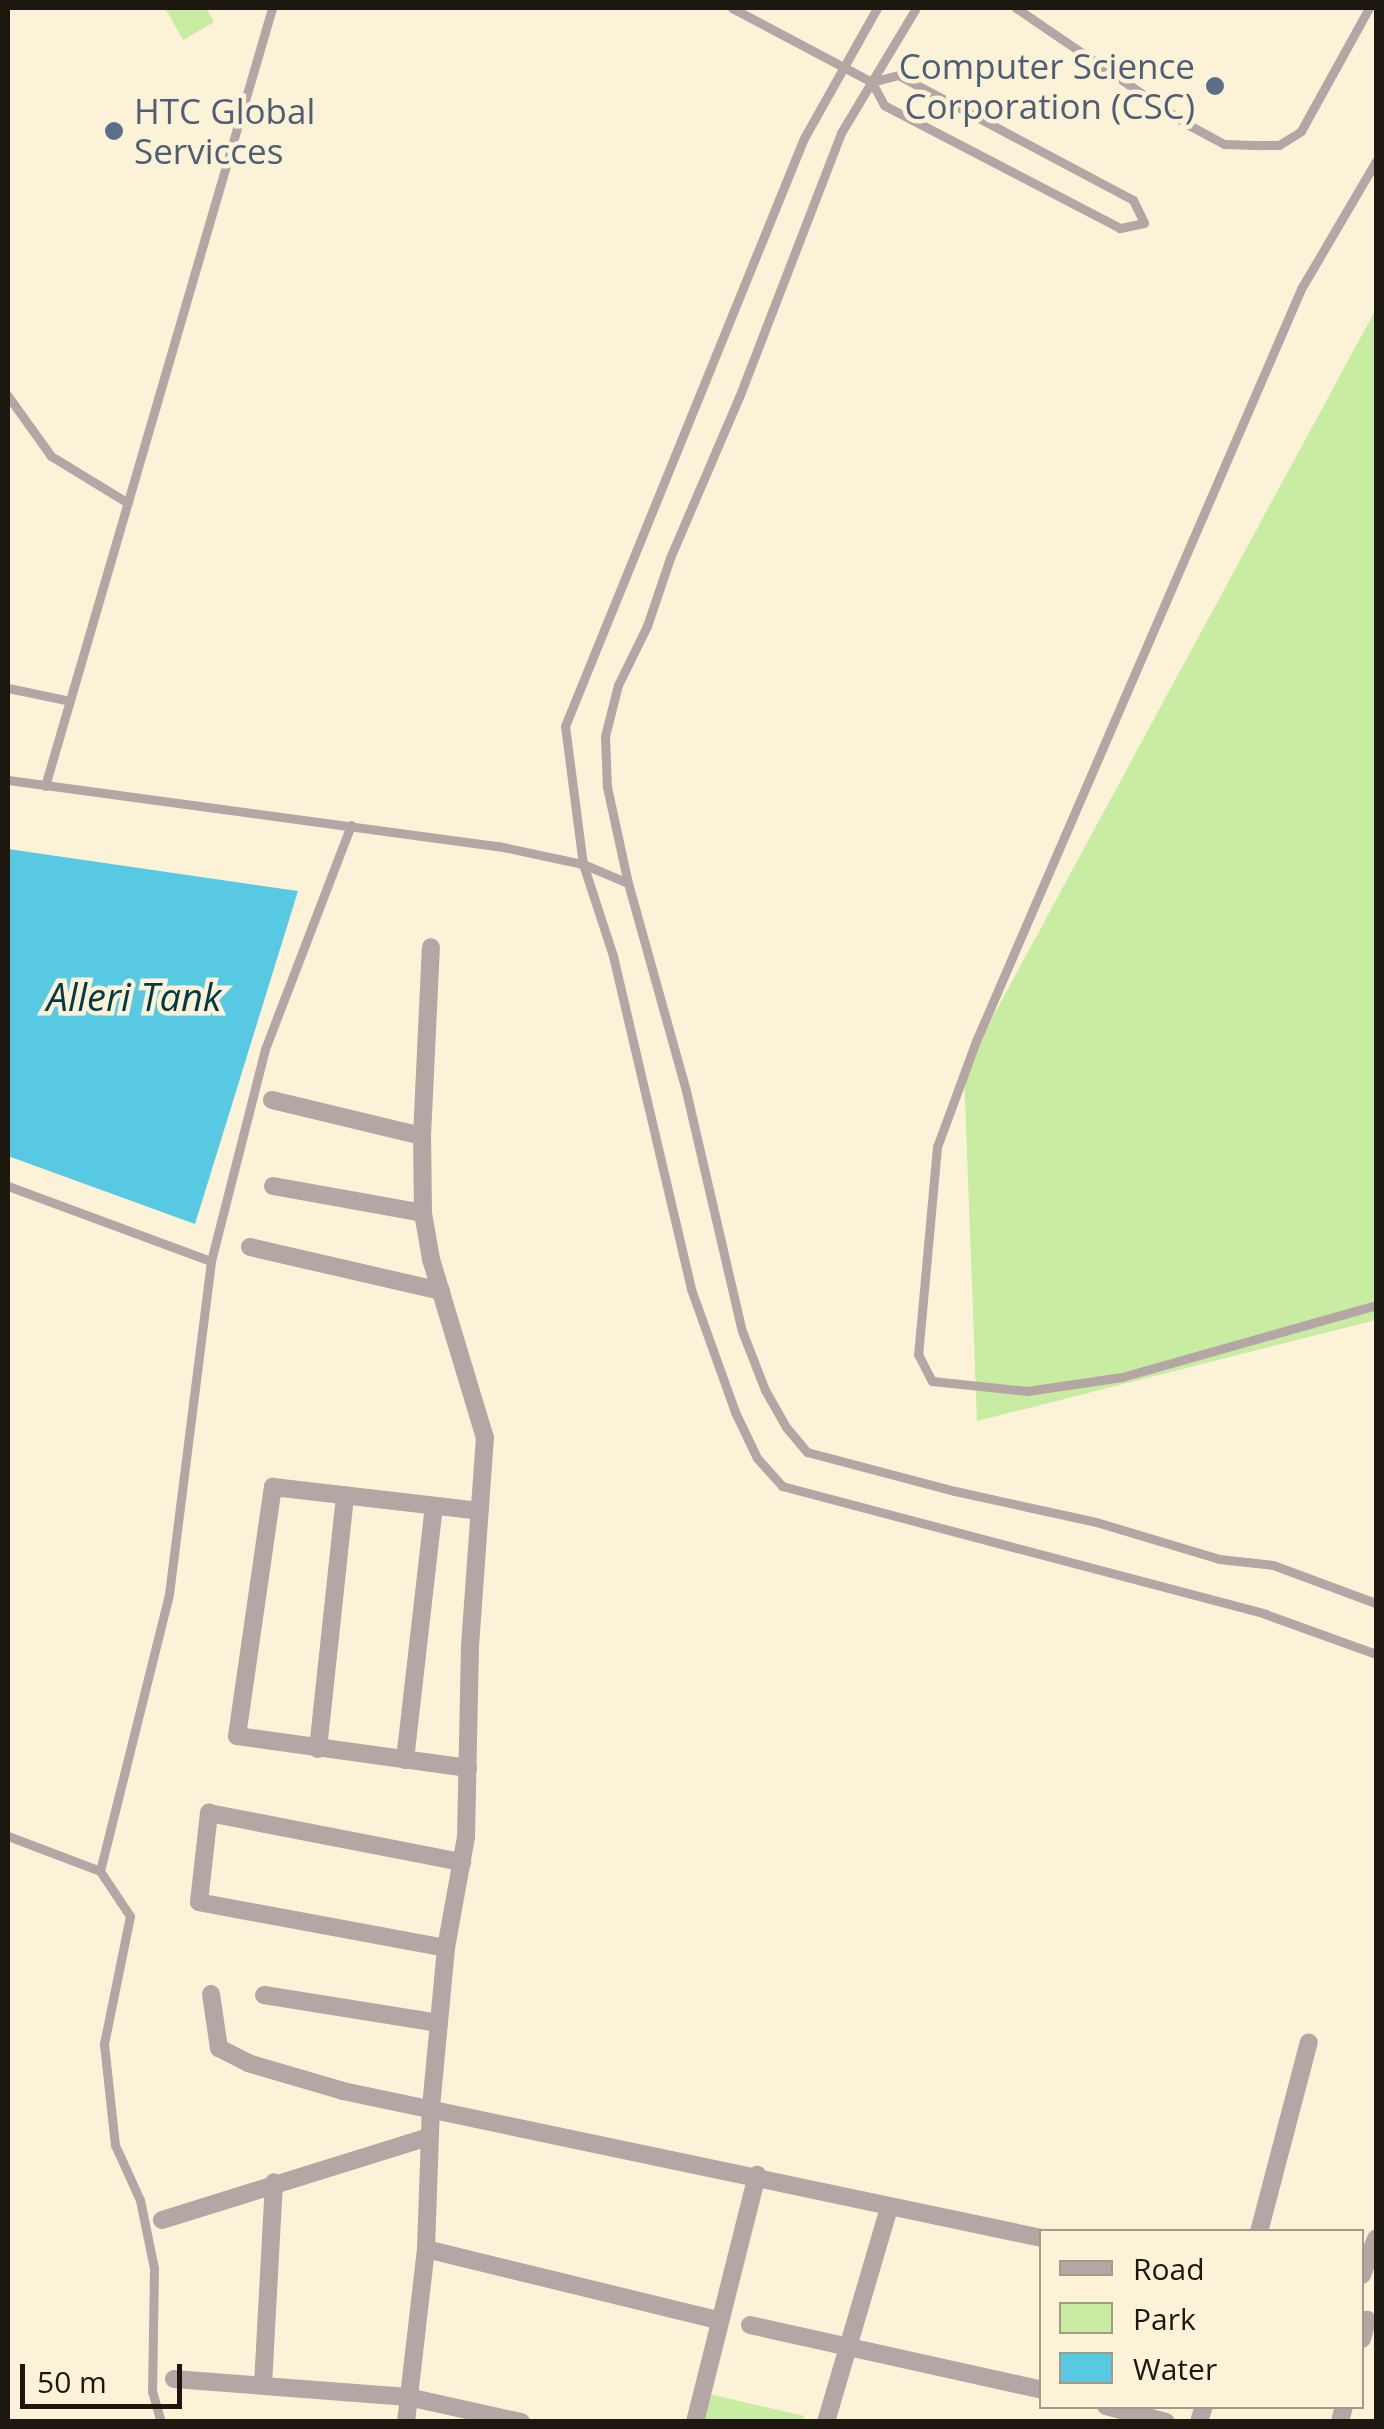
<!DOCTYPE html>
<html>
<head>
<meta charset="utf-8">
<style>
  body { margin:0 }
  #map { position:relative; width:1384px; height:2429px; overflow:hidden; background:#fcf2d7; font-family:"Open Sans",sans-serif }
  div>[style] { position:absolute }
  .green>* { inset:0; background:#c7eca2 }
  .water>* { inset:0; background:#57c9e3 }
  .lane>* { height:9px; margin:-4.5px; padding:0 4.5px; transform-origin:4.5px; border-radius:4.5px; background:#b4a6a4 }
  .street>* { height:18px; margin:-9px; padding:0 9px; transform-origin:9px; border-radius:9px; background:#b4a6a4 }
  .dots>* { width:28px; height:28px; translate:-50% -50%; box-sizing:border-box; border:5px solid #fcf2d7; border-radius:50% }
  span { translate:-50% -50%; white-space:nowrap; text-align:center; line-height:1.15; -webkit-text-stroke:9px #fcf2d7; paint-order:stroke }
  .service-label { font-size:35px; color:#4e5e75 }
  .right { translate:-100% -50%; text-align:right }
  .left { translate:0 -50%; text-align:left }
  .water-label { font-size:38px; color:#013944; font-style:italic }
  .frame { position:absolute; inset:0; border:10px solid #1c180f; pointer-events:none }
  .legend { position:absolute; left:1039px; top:2229px; width:325px; height:180px; box-sizing:border-box; background:#fcf2d7; border:2px solid #a29b87; margin:0; padding:12px 18px; list-style:none; font-size:30px; color:#1c180f }
  .legend li { display:flex; align-items:center; gap:20px; height:50px }
  .legend b { width:50px; border:2px solid #a29b87 }
  .scale { position:absolute; left:20px; top:2364px; width:162px; height:45px; box-sizing:border-box; border:5px solid #1c180f; border-top:0; padding-left:12px; font-size:30px; line-height:35px; white-space:nowrap; color:#1c180f; -webkit-text-stroke:8px #fcf2d7; paint-order:stroke }
</style>
</head>
<body>
<div id="map">
  <div class="green">
    <div style="clip-path:polygon(165px 8px,206px 8px,214px 22px,183px 40px)"></div>
    <div style="clip-path:polygon(1376px 309px,1376px 1320px,977px 1421px,964px 1070px)"></div>
    <div style="clip-path:polygon(709px 2394px,804px 2416px,803px 2421px,703px 2422px)"></div>
  </div>
  <div class="water">
    <div style="clip-path:polygon(8px 849px,298px 891px,195px 1224px,8px 1156px)"></div>
  </div>
  <div class="lane">
    <div style="left:732px;top:8px;width:158px;rotate:27.9deg"></div>
    <div style="left:877px;top:8px;width:149px;rotate:119.3deg"></div>
    <div style="left:804px;top:138px;width:635px;rotate:112.12deg"></div>
    <div style="left:565px;top:726px;width:139px;rotate:82.6deg"></div>
    <div style="left:583px;top:864px;width:97px;rotate:71.9deg"></div>
    <div style="left:613px;top:956px;width:342px;rotate:76.8deg"></div>
    <div style="left:691px;top:1289px;width:131px;rotate:70.3deg"></div>
    <div style="left:735px;top:1412px;width:51px;rotate:64.4deg"></div>
    <div style="left:757px;top:1458px;width:38px;rotate:48deg"></div>
    <div style="left:782px;top:1486px;width:500px;rotate:14.8deg"></div>
    <div style="left:1265px;top:1614px;width:118px;rotate:19.8deg"></div>
    <div style="left:916px;top:8px;width:146px;rotate:121deg"></div>
    <div style="left:841px;top:133px;width:283px;rotate:111.1deg"></div>
    <div style="left:739px;top:397px;width:175px;rotate:113.2deg"></div>
    <div style="left:670px;top:558px;width:72px;rotate:108.7deg"></div>
    <div style="left:647px;top:626px;width:66px;rotate:116.2deg"></div>
    <div style="left:618px;top:685px;width:53px;rotate:104.3deg"></div>
    <div style="left:605px;top:736px;width:51px;rotate:87.8deg"></div>
    <div style="left:607px;top:787px;width:98px;rotate:77.7deg"></div>
    <div style="left:628px;top:883px;width:216px;rotate:74.4deg"></div>
    <div style="left:686px;top:1091px;width:246px;rotate:76.9deg"></div>
    <div style="left:742px;top:1331px;width:63px;rotate:68.7deg"></div>
    <div style="left:765px;top:1390px;width:43px;rotate:60.4deg"></div>
    <div style="left:786px;top:1427px;width:33px;rotate:50deg"></div>
    <div style="left:807px;top:1452px;width:153px;rotate:14.8deg"></div>
    <div style="left:955px;top:1491px;width:144px;rotate:12.4deg"></div>
    <div style="left:1096px;top:1522px;width:128px;rotate:16.7deg"></div>
    <div style="left:1219px;top:1559px;width:54px;rotate:6.3deg"></div>
    <div style="left:1273px;top:1565px;width:110px;rotate:20.3deg"></div>
    <div style="left:1016px;top:8px;width:204px;rotate:34.2deg"></div>
    <div style="left:1185px;top:123px;width:44px;rotate:28.3deg"></div>
    <div style="left:1224px;top:144px;width:37px;rotate:2deg"></div>
    <div style="left:1261px;top:145px;width:18px"></div>
    <div style="left:1279px;top:145px;width:26px;rotate:-32deg"></div>
    <div style="left:1301px;top:131px;width:141px;rotate:-61.1deg"></div>
    <div style="left:898px;top:75px;width:266px;rotate:28deg"></div>
    <div style="left:1133px;top:200px;width:25px;rotate:64deg"></div>
    <div style="left:1144px;top:223px;width:25px;rotate:168deg"></div>
    <div style="left:1120px;top:228px;width:266px;rotate:-152.5deg"></div>
    <div style="left:884px;top:105px;width:26px;rotate:-118deg"></div>
    <div style="left:872px;top:82px;width:27px;rotate:-15deg"></div>
    <div style="left:1376px;top:161px;width:148px;rotate:120.4deg"></div>
    <div style="left:1301px;top:289px;width:819px;rotate:113.37deg"></div>
    <div style="left:976px;top:1041px;width:113px;rotate:110.2deg"></div>
    <div style="left:937px;top:1147px;width:208px;rotate:95.2deg"></div>
    <div style="left:918px;top:1354px;width:30px;rotate:63deg"></div>
    <div style="left:932px;top:1381px;width:96px;rotate:6deg"></div>
    <div style="left:1027px;top:1391px;width:96px;rotate:-8.4deg"></div>
    <div style="left:1122px;top:1377px;width:264px;rotate:-15.8deg"></div>
    <div style="left:8px;top:396px;width:74px;rotate:54.4deg"></div>
    <div style="left:51px;top:456px;width:90px;rotate:31.4deg"></div>
    <div style="left:8px;top:688px;width:63px;rotate:11.8deg"></div>
    <div style="left:8px;top:780px;width:494px;rotate:7.7deg"></div>
    <div style="left:498px;top:846px;width:87px;rotate:12deg"></div>
    <div style="left:583px;top:864px;width:49px;rotate:22.9deg"></div>
    <div style="left:45px;top:786px;width:810px;rotate:-73.73deg"></div>
    <div style="left:8px;top:1186px;width:216px;rotate:20.3deg"></div>
    <div style="left:8px;top:1836px;width:98px;rotate:20.8deg"></div>
    <div style="left:100px;top:1871px;width:285px;rotate:-76deg"></div>
    <div style="left:169px;top:1594px;width:336px;rotate:-82.8deg"></div>
    <div style="left:211px;top:1261px;width:219px;rotate:-75.7deg"></div>
    <div style="left:265px;top:1049px;width:240px;rotate:-69deg"></div>
    <div style="left:100px;top:1871px;width:54px;rotate:56.3deg"></div>
    <div style="left:130px;top:1916px;width:131px;rotate:101.5deg"></div>
    <div style="left:104px;top:2044px;width:102px;rotate:83.8deg"></div>
    <div style="left:115px;top:2145px;width:60px;rotate:65.6deg"></div>
    <div style="left:140px;top:2200px;width:69px;rotate:78.4deg"></div>
    <div style="left:154px;top:2268px;width:123px;rotate:90.9deg"></div>
    <div style="left:152px;top:2391px;width:32px;rotate:74deg"></div>
  </div>
  <div class="street">
    <div style="left:272px;top:1100px;width:154px;rotate:13.5deg"></div>
    <div style="left:273px;top:1186px;width:152px;rotate:10.2deg"></div>
    <div style="left:250px;top:1247px;width:196px;rotate:13deg"></div>
    <div style="left:318px;top:1749px;width:255px;rotate:-83.9deg"></div>
    <div style="left:405px;top:1760px;width:256px;rotate:-83.5deg"></div>
    <div style="left:468px;top:1768px;width:233px;rotate:-172.1deg"></div>
    <div style="left:237px;top:1736px;width:252px;rotate:-81.8deg"></div>
    <div style="left:273px;top:1487px;width:208px;rotate:6.6deg"></div>
    <div style="left:446px;top:1948px;width:251px;rotate:-169.5deg"></div>
    <div style="left:199px;top:1902px;width:90px;rotate:-83.6deg"></div>
    <div style="left:209px;top:1813px;width:258px;rotate:11deg"></div>
    <div style="left:211px;top:1994px;width:55px;rotate:81.6deg"></div>
    <div style="left:219px;top:2048px;width:33px;rotate:27deg"></div>
    <div style="left:248px;top:2063px;width:99px;rotate:16.4deg"></div>
    <div style="left:343px;top:2091px;width:714px;rotate:11.88deg"></div>
    <div style="left:264px;top:1995px;width:177px;rotate:9.1deg"></div>
    <div style="left:162px;top:2220px;width:280px;rotate:-17.3deg"></div>
    <div style="left:1259px;top:2232px;width:196px;rotate:-75.3deg"></div>
    <div style="left:426px;top:2249px;width:301px;rotate:13.7deg"></div>
    <div style="left:1362px;top:2275px;width:39px;rotate:-69deg"></div>
    <div style="left:750px;top:2325px;width:299px;rotate:12.5deg"></div>
    <div style="left:1362px;top:2339px;width:20px;rotate:-75deg"></div>
    <div style="left:174px;top:2379px;width:235px;rotate:4.4deg"></div>
    <div style="left:408px;top:2397px;width:116px;rotate:12.5deg"></div>
    <div style="left:263px;top:2385px;width:203px;rotate:-86.9deg"></div>
    <div style="left:1106px;top:2406px;width:62px;rotate:14.9deg"></div>
    <div style="left:406px;top:2422px;width:174px;rotate:-83.4deg"></div>
    <div style="left:426px;top:2249px;width:142px;rotate:-88deg"></div>
    <div style="left:431px;top:2107px;width:160px;rotate:-84.6deg"></div>
    <div style="left:446px;top:1948px;width:113px;rotate:-79.8deg"></div>
    <div style="left:466px;top:1837px;width:191px;rotate:-88.8deg"></div>
    <div style="left:470px;top:1646px;width:209px;rotate:-85.9deg"></div>
    <div style="left:485px;top:1438px;width:187px;rotate:-106.8deg"></div>
    <div style="left:431px;top:1259px;width:47px;rotate:-99.9deg"></div>
    <div style="left:423px;top:1213px;width:77px;rotate:-90.7deg"></div>
    <div style="left:422px;top:1136px;width:189px;rotate:-87.3deg"></div>
    <div style="left:695px;top:2422px;width:255px;rotate:-75.9deg"></div>
    <div style="left:826px;top:2422px;width:223px;rotate:-73.6deg"></div>
    <div style="left:1199px;top:2422px;width:17px;rotate:-73deg"></div>
    <div style="left:1340px;top:2422px;width:16px;rotate:-76deg"></div>
  </div>
  <div class="dots">
    <div style="left:1215px;top:86px;background:#5c6f8a"></div>
    <div style="left:114px;top:131px;background:#5c6f8a"></div>
  </div>
  <div class="service-label">
    <span class="right" style="left:1195px;top:86px">Computer Science<br>Corporation (CSC)</span>
    <span class="left" style="left:134px;top:131px">HTC Global<br>Servicces</span>
  </div>
  <div class="water-label">
    <span style="left:134px;top:997px">Alleri Tank</span>
  </div>
  <div class="frame"></div>
  <ul class="legend">
  <li><b style="height:12px;background:#b4a6a4"></b>Road</li>
  <li><b style="height:28px;background:#c7eca2"></b>Park</li>
  <li><b style="height:28px;background:#57c9e3"></b>Water</li>
  </ul>
  <div class="scale">50 m</div>
</div>
</body>
</html>
